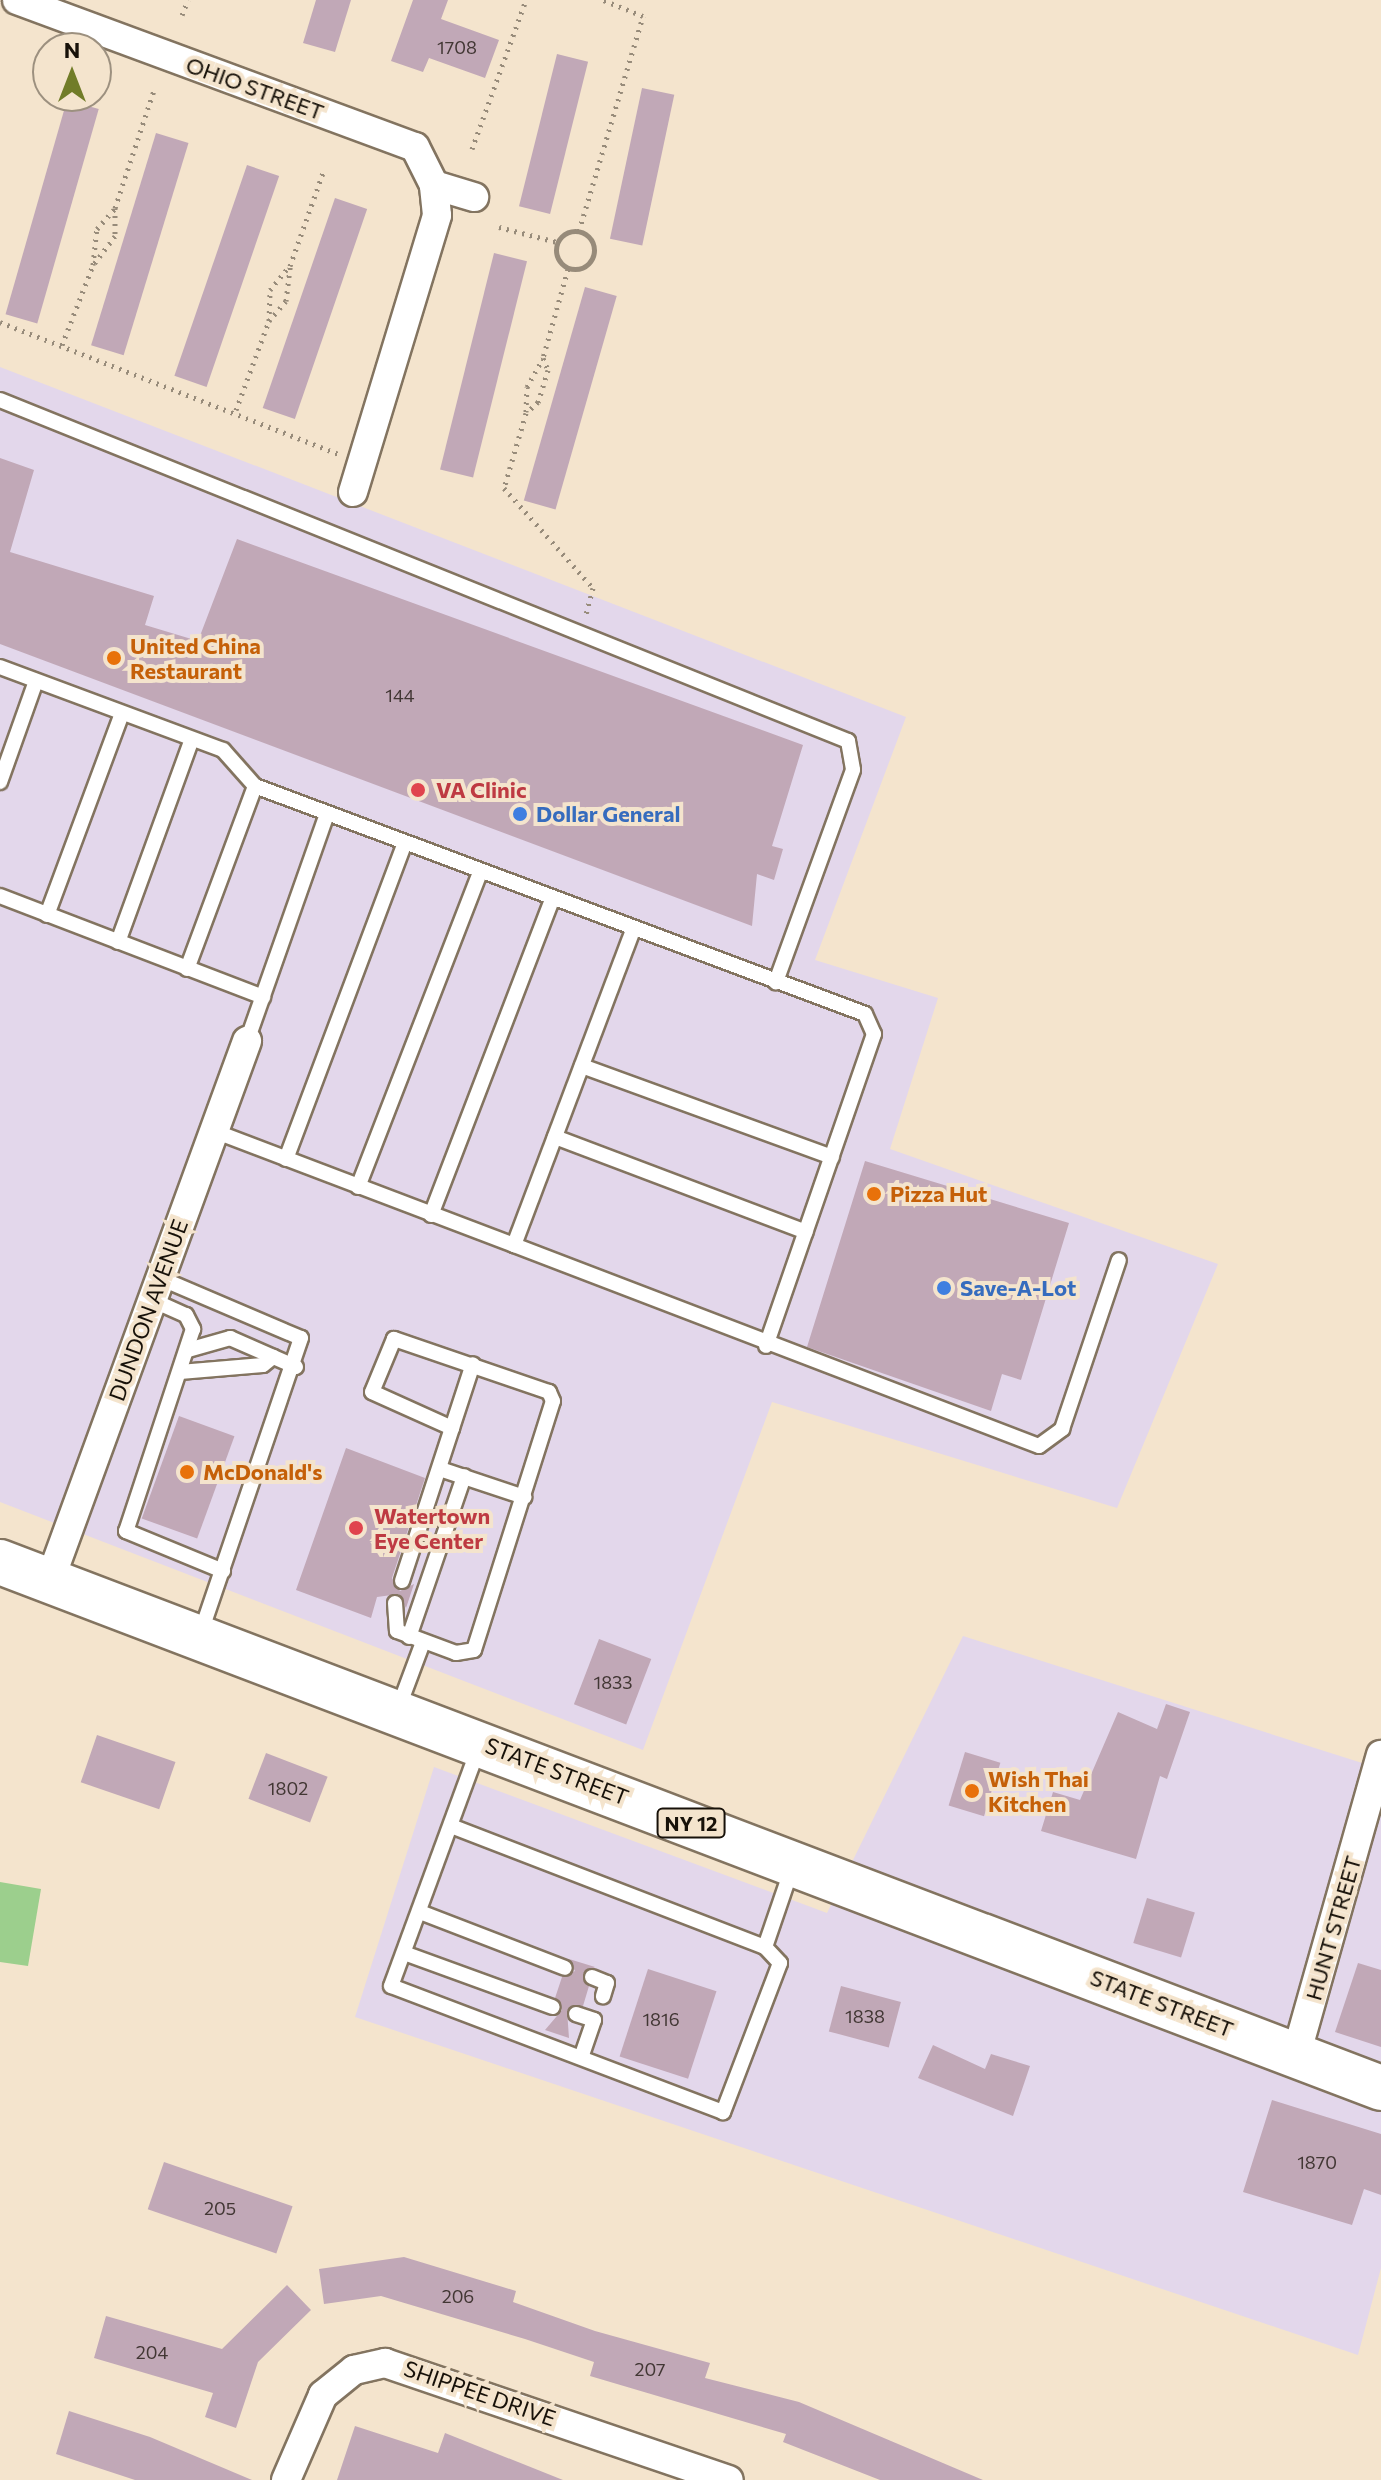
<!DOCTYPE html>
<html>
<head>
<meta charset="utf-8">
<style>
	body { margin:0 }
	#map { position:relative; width:1381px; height:2480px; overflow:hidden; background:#f4e4cd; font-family:Commissioner,sans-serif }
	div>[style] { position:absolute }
	.commercial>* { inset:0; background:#e3d7eb }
	.green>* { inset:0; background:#9ccf8d }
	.building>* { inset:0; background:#c1a8b7; transform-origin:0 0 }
	.path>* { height:5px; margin-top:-2.5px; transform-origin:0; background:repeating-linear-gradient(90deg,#978b7a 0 2px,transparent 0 8px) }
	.path>.ring { margin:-2.5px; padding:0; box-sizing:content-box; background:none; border:5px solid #978b7a; border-radius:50% }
	.roads { filter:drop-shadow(2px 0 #837460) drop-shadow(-2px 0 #837460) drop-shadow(0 2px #837460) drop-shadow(0 -2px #837460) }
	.service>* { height:14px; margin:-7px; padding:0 7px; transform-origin:7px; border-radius:7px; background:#fff }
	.minor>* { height:28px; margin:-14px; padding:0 14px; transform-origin:14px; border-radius:14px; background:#fff }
	.trunk>* { height:44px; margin:-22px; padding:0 22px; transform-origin:22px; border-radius:22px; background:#fff }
	.dots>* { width:22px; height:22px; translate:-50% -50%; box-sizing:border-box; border:4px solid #f4e4cd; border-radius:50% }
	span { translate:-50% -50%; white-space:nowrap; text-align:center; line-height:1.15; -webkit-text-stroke:8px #f4e4cd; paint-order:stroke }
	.number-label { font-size:18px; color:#423734 }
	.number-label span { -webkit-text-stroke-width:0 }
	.shield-label span { padding:2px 6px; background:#f4e4cd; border:2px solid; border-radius:6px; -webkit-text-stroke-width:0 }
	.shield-label { font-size:20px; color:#171109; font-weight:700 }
	.street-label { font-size:22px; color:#171109 }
	.food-label { font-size:22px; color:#c56008; font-weight:700 }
	.left { translate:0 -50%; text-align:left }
	.health-label { font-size:22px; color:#be3a42; font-weight:700 }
	.shop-label { font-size:22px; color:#366cbe; font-weight:700 }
	.north { position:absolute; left:32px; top:32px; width:80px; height:80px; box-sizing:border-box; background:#f4e4cd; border:2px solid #9c907f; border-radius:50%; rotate:0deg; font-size:22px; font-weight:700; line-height:32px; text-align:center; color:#171109 }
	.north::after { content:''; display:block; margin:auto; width:28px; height:36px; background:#717c28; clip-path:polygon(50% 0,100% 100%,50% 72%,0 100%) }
</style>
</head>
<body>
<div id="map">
	<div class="commercial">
		<i style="clip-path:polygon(0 367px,906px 717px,815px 960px,938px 998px,890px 1149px,1218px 1264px,1117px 1508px,772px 1402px,643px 1750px,0 1502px)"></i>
		<i style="clip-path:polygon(963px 1636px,1381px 1769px,1381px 2268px,1358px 2355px,355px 2017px,434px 1767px,827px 1913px)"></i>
	</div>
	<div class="green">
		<i style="clip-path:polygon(0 1882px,41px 1889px,28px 1966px,0 1962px)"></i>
	</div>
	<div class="building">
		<i style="clip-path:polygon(316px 0,351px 0,335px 52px,303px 43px)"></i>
		<i style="clip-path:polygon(413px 0,448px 0,441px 19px,499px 40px,485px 78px,429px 58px,423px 72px,391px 61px)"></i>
		<i style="left:557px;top:54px;width:32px;height:157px;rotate:14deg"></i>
		<i style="left:642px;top:88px;width:33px;height:154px;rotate:12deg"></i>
		<i style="left:67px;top:100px;width:33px;height:223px;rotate:16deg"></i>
		<i style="left:156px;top:133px;width:34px;height:222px;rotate:17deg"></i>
		<i style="left:247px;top:165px;width:34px;height:223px;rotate:19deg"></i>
		<i style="left:335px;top:198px;width:34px;height:222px;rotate:19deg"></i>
		<i style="left:494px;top:253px;width:34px;height:223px;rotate:14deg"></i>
		<i style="left:585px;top:287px;width:33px;height:222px;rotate:16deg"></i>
		<i style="clip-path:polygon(0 458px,34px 470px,10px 552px,154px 596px,145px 625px,198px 641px,237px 539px,803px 745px,772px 846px,783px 849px,774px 880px,757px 874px,752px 926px,0 644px)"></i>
		<i style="clip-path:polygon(865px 1161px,1069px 1223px,1021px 1380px,1002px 1374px,991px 1411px,807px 1347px)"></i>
		<i style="left:179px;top:1416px;width:59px;height:109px;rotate:20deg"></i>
		<i style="clip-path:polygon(346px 1448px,425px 1478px,392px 1578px,400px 1591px,414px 1584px,406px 1608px,399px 1594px,377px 1597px,371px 1618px,296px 1590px)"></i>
		<i style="left:599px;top:1639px;width:56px;height:70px;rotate:21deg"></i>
		<i style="clip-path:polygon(1166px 1704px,1190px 1712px,1167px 1779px,1160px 1776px,1136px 1859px,1041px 1831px,1053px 1792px,1080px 1800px,1118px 1712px,1157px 1729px)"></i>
		<i style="left:97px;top:1735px;width:83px;height:50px;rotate:19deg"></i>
		<i style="left:965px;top:1752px;width:37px;height:56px;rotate:17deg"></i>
		<i style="left:266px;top:1753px;width:66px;height:49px;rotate:21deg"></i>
		<i style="left:1147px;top:1898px;width:50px;height:47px;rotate:17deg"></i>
		<i style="clip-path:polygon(569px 1959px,595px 1967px,583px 1974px,589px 1986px,583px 2006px,567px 2010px,569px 2038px,545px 2030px,562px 2010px,555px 1998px,562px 1977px,575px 1971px)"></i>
		<i style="clip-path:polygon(1358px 1963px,1381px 1970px,1381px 2047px,1335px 2032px)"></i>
		<i style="left:648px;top:1969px;width:72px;height:92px;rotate:18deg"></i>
		<i style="left:841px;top:1986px;width:62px;height:47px;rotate:15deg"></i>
		<i style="clip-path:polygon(933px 2045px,985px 2069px,991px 2054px,1030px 2066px,1013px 2116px,918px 2078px)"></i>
		<i style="clip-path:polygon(1272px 2100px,1381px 2134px,1381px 2195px,1364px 2189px,1352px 2225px,1243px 2192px)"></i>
		<i style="left:164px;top:2162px;width:136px;height:50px;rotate:19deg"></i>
		<i style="clip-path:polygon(404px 2257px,516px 2291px,513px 2302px,595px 2331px,710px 2363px,705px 2378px,799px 2402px,983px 2480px,880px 2480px,783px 2442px,786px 2434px,590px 2376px,594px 2362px,525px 2339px,381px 2296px,324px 2304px,319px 2269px)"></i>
		<i style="clip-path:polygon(287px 2285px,311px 2310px,258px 2362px,236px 2428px,205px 2417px,213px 2393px,94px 2358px,106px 2316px,222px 2349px)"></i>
		<i style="clip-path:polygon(69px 2411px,150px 2437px,252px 2480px,135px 2480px,56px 2454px)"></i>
		<i style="clip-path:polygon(355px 2426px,438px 2453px,445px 2433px,563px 2480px,337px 2480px)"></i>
	</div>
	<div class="path">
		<i style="left:182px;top:15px;width:16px;rotate:-68deg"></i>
		<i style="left:472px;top:149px;width:158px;rotate:-70.1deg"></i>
		<i style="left:115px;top:208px;width:127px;rotate:-71.7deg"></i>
		<i style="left:499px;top:227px;width:60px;rotate:14.5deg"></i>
		<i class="ring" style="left:556px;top:231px;width:33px;height:33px"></i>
		<i style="left:579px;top:231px;width:224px;rotate:-73.4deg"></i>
		<i style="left:643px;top:16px;width:43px;rotate:-158.2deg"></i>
		<i style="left:568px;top:269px;width:92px;rotate:105.7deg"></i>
		<i style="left:543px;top:358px;width:13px;rotate:67deg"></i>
		<i style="left:548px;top:370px;width:34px;rotate:107deg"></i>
		<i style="left:538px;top:402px;width:16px;rotate:137deg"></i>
		<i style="left:526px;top:413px;width:78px;rotate:106.3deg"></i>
		<i style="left:504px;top:488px;width:134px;rotate:48.3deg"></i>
		<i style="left:593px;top:588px;width:28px;rotate:105deg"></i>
		<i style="left:269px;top:321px;width:26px;rotate:-50deg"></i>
		<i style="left:286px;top:301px;width:35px;rotate:-83deg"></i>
		<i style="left:290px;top:266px;width:99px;rotate:-70.5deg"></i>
		<i style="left:0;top:322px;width:363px;rotate:21.3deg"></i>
		<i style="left:62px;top:345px;width:86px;rotate:-68.8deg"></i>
		<i style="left:93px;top:265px;width:36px;rotate:-84deg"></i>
		<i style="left:97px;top:229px;width:28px;rotate:-49deg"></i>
		<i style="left:115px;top:208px;width:28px;rotate:90deg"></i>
		<i style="left:115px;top:236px;width:36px;rotate:127deg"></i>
		<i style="left:236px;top:410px;width:95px;rotate:-69.7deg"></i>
		<i style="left:269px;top:321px;width:31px;rotate:-88deg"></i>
		<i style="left:270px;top:290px;width:28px;rotate:-51deg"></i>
		<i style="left:526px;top:412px;width:25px;rotate:-88deg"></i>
		<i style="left:527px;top:387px;width:33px;rotate:-61deg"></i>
	</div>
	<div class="roads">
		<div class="service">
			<i style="left:0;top:400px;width:914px;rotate:21.91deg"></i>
			<i style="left:848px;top:741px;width:29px;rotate:80deg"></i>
			<i style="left:853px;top:770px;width:226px;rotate:110deg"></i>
			<i style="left:0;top:667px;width:238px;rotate:20.4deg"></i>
			<i style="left:223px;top:750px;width:48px;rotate:48.4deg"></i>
			<i style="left:255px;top:786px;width:651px;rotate:20.49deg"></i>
			<i style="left:865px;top:1014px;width:22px;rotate:66deg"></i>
			<i style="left:874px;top:1034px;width:330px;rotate:109.1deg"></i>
			<i style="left:0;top:782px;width:107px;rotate:-70.4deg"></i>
			<i style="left:0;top:896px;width:282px;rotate:21deg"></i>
			<i style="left:47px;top:915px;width:215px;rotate:-69.6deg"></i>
			<i style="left:118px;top:942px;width:216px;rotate:-70deg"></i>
			<i style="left:187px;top:969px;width:195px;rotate:-69.6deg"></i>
			<i style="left:247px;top:1041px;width:241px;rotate:-70.6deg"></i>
			<i style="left:582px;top:1066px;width:266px;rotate:20deg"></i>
			<i style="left:214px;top:1131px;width:321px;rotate:20.8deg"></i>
			<i style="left:514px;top:1245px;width:337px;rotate:-69.3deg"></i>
			<i style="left:555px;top:1137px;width:268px;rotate:20.7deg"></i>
			<i style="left:286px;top:1159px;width:338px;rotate:-69.4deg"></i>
			<i style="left:358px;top:1187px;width:338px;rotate:-68.8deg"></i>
			<i style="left:431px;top:1215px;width:337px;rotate:-69deg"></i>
			<i style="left:514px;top:1245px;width:562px;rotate:20.95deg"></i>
			<i style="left:1039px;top:1446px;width:29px;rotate:-36deg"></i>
			<i style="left:1062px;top:1429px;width:178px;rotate:-71.4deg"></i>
			<i style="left:160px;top:1278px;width:153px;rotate:23.1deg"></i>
			<i style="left:301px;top:1338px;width:314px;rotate:108.8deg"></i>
			<i style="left:152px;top:1300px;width:37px;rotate:24deg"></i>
			<i style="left:186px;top:1315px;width:16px;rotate:63deg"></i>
			<i style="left:193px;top:1329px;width:213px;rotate:108.3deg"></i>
			<i style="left:126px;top:1531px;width:105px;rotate:22.4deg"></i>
			<i style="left:188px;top:1350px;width:44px;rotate:-15.9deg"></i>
			<i style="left:230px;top:1338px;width:72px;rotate:23.7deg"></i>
			<i style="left:180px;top:1372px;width:83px;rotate:-4.8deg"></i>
			<i style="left:263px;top:1365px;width:13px;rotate:-39deg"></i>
			<i style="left:440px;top:1469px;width:89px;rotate:18.4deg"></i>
			<i style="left:402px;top:1581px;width:228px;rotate:-71.9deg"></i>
			<i style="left:395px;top:1603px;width:28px;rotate:86deg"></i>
			<i style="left:397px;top:1631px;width:63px;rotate:20.4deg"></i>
			<i style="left:456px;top:1653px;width:18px;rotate:-9deg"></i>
			<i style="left:474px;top:1650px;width:261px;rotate:-72.4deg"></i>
			<i style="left:553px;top:1401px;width:10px;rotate:-114deg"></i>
			<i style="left:549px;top:1392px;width:164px;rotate:-161.1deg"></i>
			<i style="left:394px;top:1339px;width:57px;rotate:112.5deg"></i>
			<i style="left:372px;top:1392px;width:88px;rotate:24.2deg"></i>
			<i style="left:409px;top:1637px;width:170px;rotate:-71.1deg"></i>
			<i style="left:398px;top:1709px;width:72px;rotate:-69.5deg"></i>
			<i style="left:451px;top:1826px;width:337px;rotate:21.1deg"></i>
			<i style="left:765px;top:1947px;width:22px;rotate:47deg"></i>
			<i style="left:780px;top:1963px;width:160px;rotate:110.9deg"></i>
			<i style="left:723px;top:2112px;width:355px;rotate:-159.2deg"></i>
			<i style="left:391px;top:1986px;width:255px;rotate:-69.8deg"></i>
			<i style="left:420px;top:1912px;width:155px;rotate:21.1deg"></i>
			<i style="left:765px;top:1947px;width:83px;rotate:-71.1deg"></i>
			<i style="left:404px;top:1953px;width:158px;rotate:20deg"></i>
			<i style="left:592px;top:1977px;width:16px;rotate:22deg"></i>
			<i style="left:607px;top:1983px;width:14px;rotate:107deg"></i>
			<i style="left:576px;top:2014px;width:19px;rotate:18deg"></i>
			<i style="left:594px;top:2020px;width:39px;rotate:109deg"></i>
		</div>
		<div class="minor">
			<i style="left:17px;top:0;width:424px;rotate:20.3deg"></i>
			<i style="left:415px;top:147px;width:42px;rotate:63.4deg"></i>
			<i style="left:434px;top:185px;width:42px;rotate:16.7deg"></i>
			<i style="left:353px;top:492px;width:289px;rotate:-73.1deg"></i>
			<i style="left:437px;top:215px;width:30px;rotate:-96deg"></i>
			<i style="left:50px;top:1580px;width:574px;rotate:-69.92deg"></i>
			<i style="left:1296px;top:2055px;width:312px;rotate:-74.2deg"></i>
			<i style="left:286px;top:2480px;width:93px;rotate:-66.5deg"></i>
			<i style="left:323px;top:2395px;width:40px;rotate:-39deg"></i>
			<i style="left:354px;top:2370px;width:32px;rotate:-13deg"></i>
			<i style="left:385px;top:2363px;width:363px;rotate:18.8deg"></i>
		</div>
		<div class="trunk">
			<i style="left:0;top:1562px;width:1478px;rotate:20.85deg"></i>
		</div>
	</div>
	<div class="dots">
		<i style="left:114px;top:658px;background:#e8710a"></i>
		<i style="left:418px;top:790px;background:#e0444e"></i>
		<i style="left:520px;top:814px;background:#3f7fe0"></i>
		<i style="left:874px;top:1194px;background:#e8710a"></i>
		<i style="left:944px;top:1288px;background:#3f7fe0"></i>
		<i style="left:187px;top:1472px;background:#e8710a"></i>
		<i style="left:356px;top:1528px;background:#e0444e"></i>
		<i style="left:972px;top:1791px;background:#e8710a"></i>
	</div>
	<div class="number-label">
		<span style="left:457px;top:47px">1708</span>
		<span style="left:400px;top:695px">144</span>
		<span style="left:613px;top:1682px">1833</span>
		<span style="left:288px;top:1788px">1802</span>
		<span style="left:865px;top:2016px">1838</span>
		<span style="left:661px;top:2019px">1816</span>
		<span style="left:1317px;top:2162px">1870</span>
		<span style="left:220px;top:2208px">205</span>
		<span style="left:458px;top:2296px">206</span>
		<span style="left:152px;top:2352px">204</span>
		<span style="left:650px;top:2369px">207</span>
	</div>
	<div class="shield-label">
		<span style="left:691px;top:1823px">NY 12</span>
	</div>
	<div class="street-label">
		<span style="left:255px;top:88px;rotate:20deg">OHIO STREET</span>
		<span style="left:148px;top:1310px;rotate:-70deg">DUNDON AVENUE</span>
		<span style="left:557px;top:1771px;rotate:21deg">STATE STREET</span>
		<span style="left:1333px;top:1928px;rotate:-74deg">HUNT STREET</span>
		<span style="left:1162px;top:2003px;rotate:21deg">STATE STREET</span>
		<span style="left:480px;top:2393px;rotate:19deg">SHIPPEE DRIVE</span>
	</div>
	<div class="food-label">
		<span class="left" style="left:130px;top:658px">United China<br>Restaurant</span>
		<span class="left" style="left:890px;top:1194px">Pizza Hut</span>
		<span class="left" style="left:203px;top:1472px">McDonald's</span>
		<span class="left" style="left:988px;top:1791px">Wish Thai<br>Kitchen</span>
	</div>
	<div class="health-label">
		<span class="left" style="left:436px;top:790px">VA Clinic</span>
		<span class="left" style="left:374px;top:1528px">Watertown<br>Eye Center</span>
	</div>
	<div class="shop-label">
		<span class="left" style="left:536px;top:814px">Dollar General</span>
		<span class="left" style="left:960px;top:1288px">Save-A-Lot</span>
	</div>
	<div class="north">N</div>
</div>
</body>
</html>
